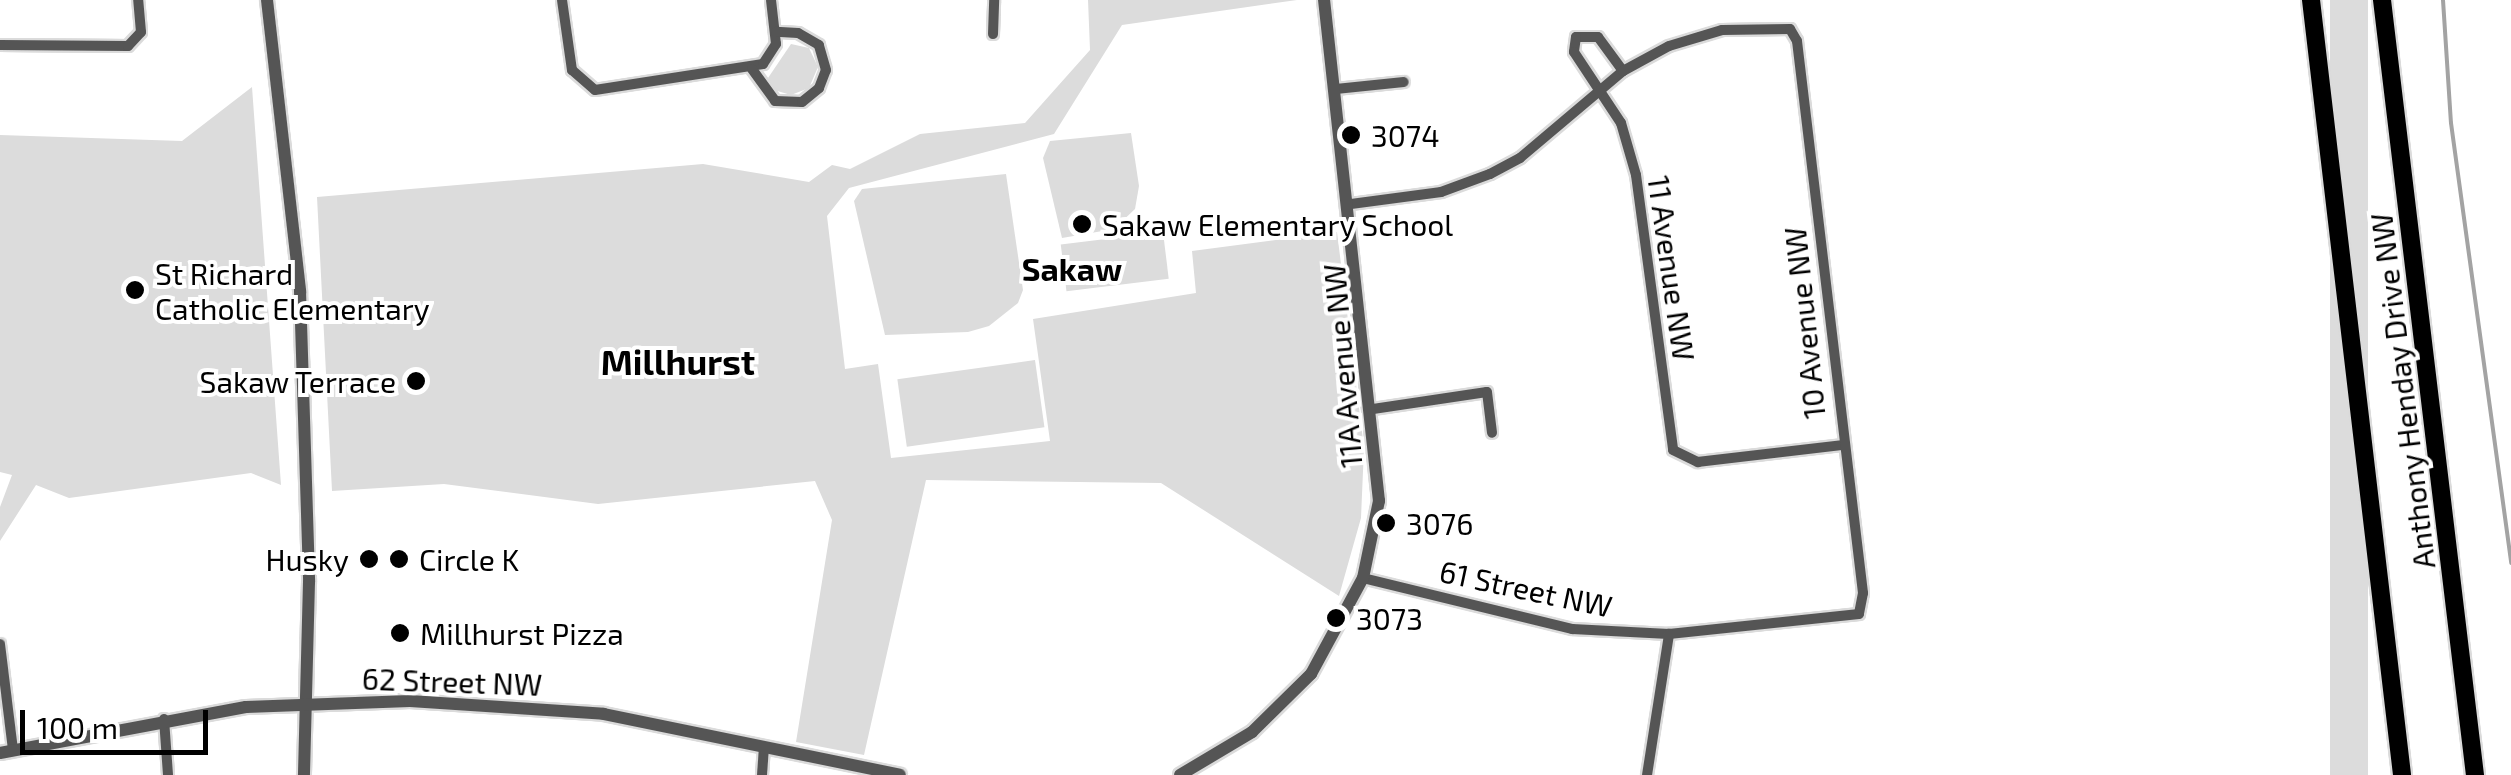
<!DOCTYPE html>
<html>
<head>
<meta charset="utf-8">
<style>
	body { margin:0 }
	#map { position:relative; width:2511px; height:775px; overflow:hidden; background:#fff; font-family:"Exo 2",sans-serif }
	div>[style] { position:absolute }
	.green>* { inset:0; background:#dcdcdc; transform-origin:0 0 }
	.stream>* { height:4px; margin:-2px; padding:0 2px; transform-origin:2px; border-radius:2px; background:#a3a3a3 }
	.roads { filter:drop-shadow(2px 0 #dbdbdb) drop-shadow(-2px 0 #dbdbdb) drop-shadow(0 2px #dbdbdb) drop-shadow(0 -2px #dbdbdb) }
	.minor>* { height:10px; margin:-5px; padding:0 5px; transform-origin:5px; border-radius:5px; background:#555 }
	.tertiary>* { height:12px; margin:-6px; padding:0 6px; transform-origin:6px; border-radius:6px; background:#555 }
	.motorway>* { height:18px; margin:-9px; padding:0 9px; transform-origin:9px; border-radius:9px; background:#000 }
	.dots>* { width:28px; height:28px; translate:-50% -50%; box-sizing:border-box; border:5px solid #fff; border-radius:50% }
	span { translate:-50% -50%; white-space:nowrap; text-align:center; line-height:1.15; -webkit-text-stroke:8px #fff; paint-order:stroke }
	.poi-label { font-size:30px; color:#000 }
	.left { translate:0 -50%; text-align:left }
	.right { translate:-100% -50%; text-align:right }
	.street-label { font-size:30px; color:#000 }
	.neighbourhood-label { font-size:32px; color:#000; font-weight:700 }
	.quarter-label { font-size:35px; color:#000; font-weight:700 }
	.scale { position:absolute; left:20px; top:710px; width:188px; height:45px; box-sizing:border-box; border:5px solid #000; border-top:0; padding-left:12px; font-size:30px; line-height:35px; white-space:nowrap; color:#000; -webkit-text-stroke:8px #fff; paint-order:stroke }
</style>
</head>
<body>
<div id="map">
	<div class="green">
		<i style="clip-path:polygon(1088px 0,1297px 0,1122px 25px,1054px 134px,849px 188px,827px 216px,845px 369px,878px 364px,891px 458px,1050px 441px,1033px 319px,1196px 293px,1192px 251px,1337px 232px,1364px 448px,1361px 518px,1339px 596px,1161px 483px,926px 480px,864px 755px,796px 742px,832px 520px,815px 481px,598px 504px,444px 484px,332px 491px,317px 197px,703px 164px,809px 182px,832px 165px,850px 169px,920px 134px,1025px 123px,1090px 50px)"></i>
		<i style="left:2330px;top:0;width:38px;height:780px"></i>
		<i style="clip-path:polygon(791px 44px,809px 48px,818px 67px,809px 88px,791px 95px,774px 90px,768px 78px)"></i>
		<i style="clip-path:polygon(252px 87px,281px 485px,251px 473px,69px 498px,36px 485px,0 541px,0 507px,12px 475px,0 472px,0 135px,182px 141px)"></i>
		<i style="clip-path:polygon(1131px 133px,1139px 186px,1135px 209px,1114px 229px,1062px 238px,1043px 158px,1050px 141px)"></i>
		<i style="clip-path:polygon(1006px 174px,1023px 290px,1018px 303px,989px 326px,968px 332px,885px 335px,854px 201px,862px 189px)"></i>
		<i style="left:1163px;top:232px;width:47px;height:103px;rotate:83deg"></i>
		<i style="left:1035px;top:360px;width:68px;height:139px;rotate:82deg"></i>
	</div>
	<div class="stream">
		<i style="left:2443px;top:0;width:123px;rotate:86.3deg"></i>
		<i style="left:2451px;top:123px;width:444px;rotate:82.2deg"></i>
	</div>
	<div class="roads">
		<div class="minor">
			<i style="left:562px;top:0;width:71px;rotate:81.9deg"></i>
			<i style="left:572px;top:70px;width:30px;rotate:41deg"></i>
			<i style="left:595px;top:90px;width:170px;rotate:-8.8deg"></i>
			<i style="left:763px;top:64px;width:24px;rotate:-57deg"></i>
			<i style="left:776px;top:44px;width:44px;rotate:-96.5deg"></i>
			<i style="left:993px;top:34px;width:34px;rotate:-88deg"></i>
			<i style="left:0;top:45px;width:128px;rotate:0.4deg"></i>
			<i style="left:128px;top:46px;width:19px;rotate:-47deg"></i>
			<i style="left:141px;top:32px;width:32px;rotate:-95deg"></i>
			<i style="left:752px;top:69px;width:39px;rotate:54deg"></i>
			<i style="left:775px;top:101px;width:27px;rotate:2deg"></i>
			<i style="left:802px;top:102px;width:22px;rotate:-39deg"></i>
			<i style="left:819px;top:88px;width:19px;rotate:-69deg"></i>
			<i style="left:826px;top:70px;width:26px;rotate:-106deg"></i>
			<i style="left:819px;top:45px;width:24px;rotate:-150deg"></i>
			<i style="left:798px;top:33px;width:22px;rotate:-177deg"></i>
			<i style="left:1623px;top:71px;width:42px;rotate:-126.3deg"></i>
			<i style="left:1598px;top:37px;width:22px;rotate:180deg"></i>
			<i style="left:1576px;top:37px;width:15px;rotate:98deg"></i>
			<i style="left:1574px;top:52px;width:85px;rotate:56.5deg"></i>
			<i style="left:1621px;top:123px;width:54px;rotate:73.9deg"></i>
			<i style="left:1636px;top:175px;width:277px;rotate:82.3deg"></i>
			<i style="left:1673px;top:450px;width:28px;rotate:26deg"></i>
			<i style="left:1698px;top:462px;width:146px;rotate:-6.7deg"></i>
			<i style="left:1336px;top:89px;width:68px;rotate:-5.9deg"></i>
			<i style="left:1351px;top:204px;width:91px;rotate:-7.6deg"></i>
			<i style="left:1441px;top:192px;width:52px;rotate:-20.2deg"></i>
			<i style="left:1490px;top:174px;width:34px;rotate:-28deg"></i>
			<i style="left:1520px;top:158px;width:135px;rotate:-40.2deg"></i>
			<i style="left:1623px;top:71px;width:52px;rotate:-28.5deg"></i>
			<i style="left:1669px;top:46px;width:55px;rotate:-16.8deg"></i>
			<i style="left:1722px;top:30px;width:68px;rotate:-0.8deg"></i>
			<i style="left:1790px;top:29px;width:14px;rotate:60deg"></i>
			<i style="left:1797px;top:41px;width:556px;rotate:83.18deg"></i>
			<i style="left:1863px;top:593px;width:21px;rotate:101deg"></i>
			<i style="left:1859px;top:614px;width:191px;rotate:174deg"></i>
			<i style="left:1669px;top:634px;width:97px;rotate:-177deg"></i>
			<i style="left:1572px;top:629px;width:215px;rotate:-166.3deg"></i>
			<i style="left:1373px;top:409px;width:115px;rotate:-8.5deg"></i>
			<i style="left:1487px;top:392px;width:41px;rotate:83deg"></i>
			<i style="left:0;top:644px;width:107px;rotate:83deg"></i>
			<i style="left:164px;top:719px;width:56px;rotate:85.9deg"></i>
			<i style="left:762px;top:775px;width:27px;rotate:-86deg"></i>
			<i style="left:1647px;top:775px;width:143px;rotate:-81.1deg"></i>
		</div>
		<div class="tertiary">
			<i style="left:267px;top:0;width:293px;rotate:83.5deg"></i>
			<i style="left:300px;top:291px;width:291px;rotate:88.2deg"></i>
			<i style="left:309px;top:582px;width:193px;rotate:91.5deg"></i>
			<i style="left:0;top:753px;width:250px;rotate:-10.6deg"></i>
			<i style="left:246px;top:707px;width:164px;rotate:-2.1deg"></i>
			<i style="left:410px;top:701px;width:194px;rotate:3.8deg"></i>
			<i style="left:604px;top:714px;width:302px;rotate:11.6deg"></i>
			<i style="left:1180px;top:775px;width:84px;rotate:-30.8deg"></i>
			<i style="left:1252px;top:732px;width:83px;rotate:-44.5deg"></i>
			<i style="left:1311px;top:674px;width:109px;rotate:-61.6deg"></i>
			<i style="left:1363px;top:578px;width:79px;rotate:-78.3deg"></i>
			<i style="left:1379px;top:501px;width:504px;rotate:-96.26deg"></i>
		</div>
		<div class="motorway">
			<i style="left:2311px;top:0;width:780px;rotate:83.3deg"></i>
			<i style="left:2382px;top:0;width:781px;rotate:83.16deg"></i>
		</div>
	</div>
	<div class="dots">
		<i style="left:1351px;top:135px;background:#000"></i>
		<i style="left:1082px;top:224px;background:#000"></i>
		<i style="left:135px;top:290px;background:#000"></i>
		<i style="left:416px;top:381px;background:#000"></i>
		<i style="left:1386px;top:523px;background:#000"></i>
		<i style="left:369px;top:559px;background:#000"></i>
		<i style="left:399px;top:559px;background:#000"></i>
		<i style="left:1336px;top:618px;background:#000"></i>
		<i style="left:400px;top:633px;background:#000"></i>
	</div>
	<div class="poi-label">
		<span class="left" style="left:1371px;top:135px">3074</span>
		<span class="left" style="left:1102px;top:224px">Sakaw Elementary School</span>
		<span class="left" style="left:155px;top:290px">St Richard<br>Catholic Elementary</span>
		<span class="right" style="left:396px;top:381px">Sakaw Terrace</span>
		<span class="left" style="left:1406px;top:523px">3076</span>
		<span class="right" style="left:349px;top:559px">Husky</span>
		<span class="left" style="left:419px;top:559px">Circle K</span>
		<span class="left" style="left:1356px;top:618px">3073</span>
		<span class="left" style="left:420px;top:633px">Millhurst Pizza</span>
	</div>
	<div class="street-label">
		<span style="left:1672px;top:268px;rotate:82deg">11 Avenue NW</span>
		<span style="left:1804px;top:323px;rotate:-96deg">10 Avenue NW</span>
		<span style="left:1342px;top:366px;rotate:-95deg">11A Avenue NW</span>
		<span style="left:2402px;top:391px;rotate:-97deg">Anthony Henday Drive NW</span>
		<span style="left:1526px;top:588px;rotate:12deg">61 Street NW</span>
		<span style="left:452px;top:681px;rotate:2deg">62 Street NW</span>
	</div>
	<div class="neighbourhood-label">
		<span style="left:1072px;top:268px">Sakaw</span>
	</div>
	<div class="quarter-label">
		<span style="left:678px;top:361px">Millhurst</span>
	</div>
	<div class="scale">100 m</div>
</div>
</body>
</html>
